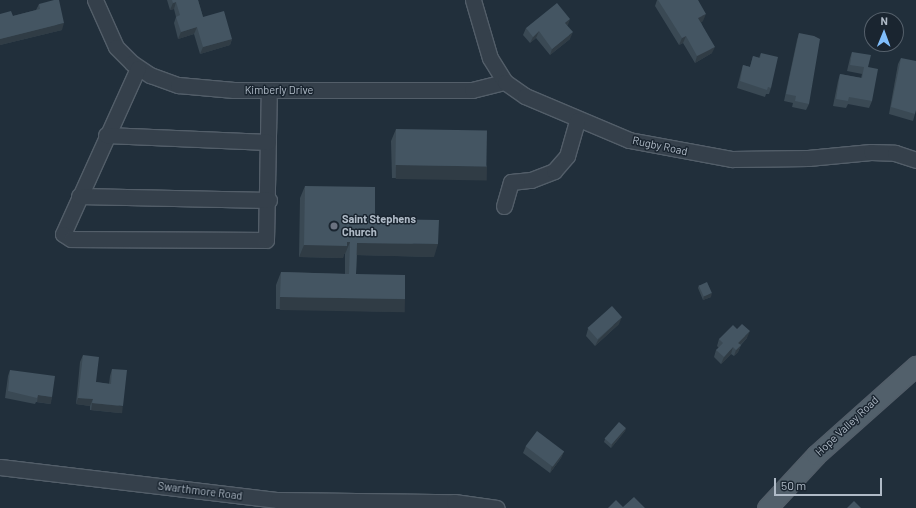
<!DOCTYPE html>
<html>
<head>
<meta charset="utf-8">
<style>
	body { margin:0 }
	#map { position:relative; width:916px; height:508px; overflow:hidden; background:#212f3b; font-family:Barlow,sans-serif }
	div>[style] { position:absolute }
	.roads { filter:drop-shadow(1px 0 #535e69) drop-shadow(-1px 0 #535e69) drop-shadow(0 1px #535e69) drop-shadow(0 -1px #535e69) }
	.minor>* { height:15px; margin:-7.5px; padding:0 7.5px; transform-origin:7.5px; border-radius:7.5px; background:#35404b }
	.major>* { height:19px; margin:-9.5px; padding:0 9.5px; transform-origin:9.5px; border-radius:9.5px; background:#52606b }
	.wall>* { inset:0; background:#3a4954 }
	.shaded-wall>* { inset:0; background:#303c45; transform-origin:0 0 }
	.building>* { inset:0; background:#445562; transform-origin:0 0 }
	.dots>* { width:11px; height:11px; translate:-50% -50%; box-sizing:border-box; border:2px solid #1a2530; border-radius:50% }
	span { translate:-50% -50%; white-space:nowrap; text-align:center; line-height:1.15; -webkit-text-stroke:3px #1a2530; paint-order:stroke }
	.street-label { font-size:11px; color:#b0bbc7 }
	.poi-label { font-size:11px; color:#b0bbc7; font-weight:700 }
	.left { translate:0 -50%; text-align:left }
	.north { position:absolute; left:864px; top:12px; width:40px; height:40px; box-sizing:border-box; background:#1a2530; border:1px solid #56616c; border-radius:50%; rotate:1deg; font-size:11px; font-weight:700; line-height:16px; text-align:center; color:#b0bbc7 }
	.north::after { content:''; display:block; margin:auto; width:14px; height:18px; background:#80befc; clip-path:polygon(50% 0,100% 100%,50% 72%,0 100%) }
	.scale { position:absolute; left:774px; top:478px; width:108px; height:18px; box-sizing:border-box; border:2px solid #b0bbc7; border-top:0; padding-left:5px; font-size:12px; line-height:14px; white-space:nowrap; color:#b0bbc7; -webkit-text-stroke:3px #1a2530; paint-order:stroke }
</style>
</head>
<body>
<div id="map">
	<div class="roads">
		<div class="minor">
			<i style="left:95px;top:0;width:51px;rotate:65.9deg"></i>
			<i style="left:116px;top:47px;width:23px;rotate:45deg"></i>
			<i style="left:132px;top:63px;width:22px;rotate:34deg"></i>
			<i style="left:150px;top:75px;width:30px;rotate:20deg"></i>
			<i style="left:178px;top:85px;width:56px;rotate:5.1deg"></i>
			<i style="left:234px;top:90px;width:238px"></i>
			<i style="left:472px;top:90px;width:34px;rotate:-14deg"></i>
			<i style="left:473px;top:0;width:60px;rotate:73.7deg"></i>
			<i style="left:490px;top:58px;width:28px;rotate:58deg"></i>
			<i style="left:505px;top:82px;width:24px;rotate:35deg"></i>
			<i style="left:525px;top:96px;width:113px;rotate:22.9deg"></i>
			<i style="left:629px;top:140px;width:105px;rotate:10.5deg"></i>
			<i style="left:732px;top:159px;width:76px;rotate:-0.8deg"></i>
			<i style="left:808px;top:158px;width:63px;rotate:-5.4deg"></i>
			<i style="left:871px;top:152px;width:24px;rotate:2deg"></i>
			<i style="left:895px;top:153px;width:22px;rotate:18deg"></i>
			<i style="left:138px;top:68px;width:182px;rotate:114.3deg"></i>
			<i style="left:63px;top:234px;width:9px;rotate:32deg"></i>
			<i style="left:71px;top:239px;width:195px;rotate:0.3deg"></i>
			<i style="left:266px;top:240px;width:150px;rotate:-88.9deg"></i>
			<i style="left:106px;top:135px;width:162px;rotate:2.5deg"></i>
			<i style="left:79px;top:196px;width:190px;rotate:1.2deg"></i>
			<i style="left:504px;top:206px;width:25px;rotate:-74deg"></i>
			<i style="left:511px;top:182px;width:20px;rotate:-6deg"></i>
			<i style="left:531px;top:180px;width:25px;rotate:-21deg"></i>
			<i style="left:554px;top:171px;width:20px;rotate:-49deg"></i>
			<i style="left:567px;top:156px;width:37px;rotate:-74deg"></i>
			<i style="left:0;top:467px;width:280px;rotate:6.8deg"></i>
			<i style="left:278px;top:500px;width:176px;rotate:0.7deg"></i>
			<i style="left:454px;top:502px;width:43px;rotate:7.9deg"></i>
		</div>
		<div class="major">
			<i style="left:767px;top:508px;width:72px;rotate:-47.2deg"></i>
			<i style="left:816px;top:455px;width:134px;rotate:-41.7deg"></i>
		</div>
	</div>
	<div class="wall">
		<i style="clip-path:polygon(167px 0,198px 0,203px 17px,232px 39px,230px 45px,200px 54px,194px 34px,178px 39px,174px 23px,176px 17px,174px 9px,170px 10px)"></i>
		<i style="clip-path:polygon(657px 0,698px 0,703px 21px,701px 22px,712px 53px,695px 63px,683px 43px,679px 45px,655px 6px)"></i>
		<i style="clip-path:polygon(39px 4px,62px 30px,0 45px,0 14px,13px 16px,36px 10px)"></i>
		<i style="clip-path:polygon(567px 25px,570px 39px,550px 55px,536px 38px,530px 43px,523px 35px,526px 28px)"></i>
		<i style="clip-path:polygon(799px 33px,809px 104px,806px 110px,792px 107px,793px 103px,784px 101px,797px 40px)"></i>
		<i style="clip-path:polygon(852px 52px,868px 67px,872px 101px,869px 108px,848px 104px,846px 108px,833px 106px,838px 81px,840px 74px,861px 78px,862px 74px,847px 71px,850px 58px)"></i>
		<i style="clip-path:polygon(761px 53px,771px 88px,769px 94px,766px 94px,765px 97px,737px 88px,741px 72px,743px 65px,750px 67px,753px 56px,759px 58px)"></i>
		<i style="clip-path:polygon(901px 58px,915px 114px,913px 121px,889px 114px,898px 64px)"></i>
		<i style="clip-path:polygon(396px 129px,487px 166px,482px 179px,392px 178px,391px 141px)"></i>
		<i style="clip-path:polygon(305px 186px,375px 219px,434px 257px,357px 255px,356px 274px,405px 299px,400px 312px,276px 309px,276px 285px,281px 272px,345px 274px,345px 254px,344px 254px,343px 258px,299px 257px,300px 198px)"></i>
		<i style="clip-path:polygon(699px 285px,711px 297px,703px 300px,698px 288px)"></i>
		<i style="clip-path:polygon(619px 324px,595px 346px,586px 336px,588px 329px)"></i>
		<i style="clip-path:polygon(737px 329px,747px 338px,741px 345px,738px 352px,734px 356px,731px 354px,721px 364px,714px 357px,716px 350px,719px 348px,717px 346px,719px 339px)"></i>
		<i style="clip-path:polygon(83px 355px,96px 382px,109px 384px,110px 376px,112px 369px,120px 413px,90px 410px,90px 406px,76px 404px,80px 362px)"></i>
		<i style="clip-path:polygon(10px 370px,52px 397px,50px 404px,36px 402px,35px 404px,5px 398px,8px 376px)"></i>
		<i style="clip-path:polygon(626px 428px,625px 431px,611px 448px,604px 442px,605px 439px)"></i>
		<i style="clip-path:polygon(526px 446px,564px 451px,561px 458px,550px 473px,523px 453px)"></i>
	</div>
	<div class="shaded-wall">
		<i style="clip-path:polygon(176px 2px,174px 9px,170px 10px,173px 3px)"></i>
		<i style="clip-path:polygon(706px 14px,703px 21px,696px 25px,698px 18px)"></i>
		<i style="clip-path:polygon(570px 19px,568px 25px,563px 29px,565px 23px)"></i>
		<i style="clip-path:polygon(64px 23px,62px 30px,0 45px,0 39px)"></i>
		<i style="clip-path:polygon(197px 27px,194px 34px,178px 39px,181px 32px)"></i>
		<i style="clip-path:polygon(539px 31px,536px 38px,530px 43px,533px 37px)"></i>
		<i style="clip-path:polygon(573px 32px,570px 39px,550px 55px,552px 49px)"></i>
		<i style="clip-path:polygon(686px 36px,683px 43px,679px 45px,682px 38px)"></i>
		<i style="clip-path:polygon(232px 39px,230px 45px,200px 54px,203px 47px)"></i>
		<i style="clip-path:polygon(715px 47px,712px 53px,695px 63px,697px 56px)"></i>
		<i style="left:396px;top:165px;width:91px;height:14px;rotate:1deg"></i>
		<i style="clip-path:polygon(350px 242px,345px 254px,344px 254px,343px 258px,299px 257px,304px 245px)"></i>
		<i style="clip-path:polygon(357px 243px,438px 244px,434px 257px,352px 255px)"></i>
		<i style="clip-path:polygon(712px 293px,711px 297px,703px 300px,704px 296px)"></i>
		<i style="left:280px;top:297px;width:125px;height:13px;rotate:1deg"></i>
		<i style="clip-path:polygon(622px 317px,619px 324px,595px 346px,598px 340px)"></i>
		<i style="clip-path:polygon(750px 331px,747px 338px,736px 349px,738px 343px)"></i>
		<i style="clip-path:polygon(741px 345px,738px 352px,734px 356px,736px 350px)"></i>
		<i style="clip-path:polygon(733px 347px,731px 354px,721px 364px,724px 357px)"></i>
		<i style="left:38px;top:395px;width:14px;height:7px;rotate:8deg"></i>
		<i style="clip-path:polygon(78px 398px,93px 399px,90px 406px,76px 404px)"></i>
		<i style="left:92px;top:403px;width:31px;height:7px;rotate:6deg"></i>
		<i style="clip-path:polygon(626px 428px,625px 431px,611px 448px,612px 444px)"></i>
		<i style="clip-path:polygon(564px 451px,561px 458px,550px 473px,552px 466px)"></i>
	</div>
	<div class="building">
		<i style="clip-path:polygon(54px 0,59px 0,64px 23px,0 39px,0 14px,11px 11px,13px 16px,40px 9px,39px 4px)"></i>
		<i style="clip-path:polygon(172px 0,198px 0,203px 17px,224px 11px,232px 39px,203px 47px,197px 27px,181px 32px,176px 17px,180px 15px,176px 2px,173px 3px)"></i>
		<i style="clip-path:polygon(658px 0,698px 0,706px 14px,698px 18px,715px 47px,697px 56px,686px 36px,682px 38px)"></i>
		<i style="clip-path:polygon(557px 3px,570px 19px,565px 23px,573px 32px,552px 49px,539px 31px,533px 37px,526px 28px)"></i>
		<i style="clip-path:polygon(799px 33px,814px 36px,820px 39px,809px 104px,795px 101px,796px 96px,786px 94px)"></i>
		<i style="clip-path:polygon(852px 52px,871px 55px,868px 67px,878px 69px,872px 101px,849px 97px,848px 101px,836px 99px,840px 74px,862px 78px,864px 67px,850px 65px)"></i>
		<i style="clip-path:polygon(761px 53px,778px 57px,771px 88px,768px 87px,767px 90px,740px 81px,743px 65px,750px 67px,753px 56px,760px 58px)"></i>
		<i style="clip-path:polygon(901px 58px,916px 61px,916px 110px,915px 114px,891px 107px)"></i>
		<i style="left:396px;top:129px;width:91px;height:36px;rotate:1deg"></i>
		<i style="clip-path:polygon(305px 186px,375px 187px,375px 219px,439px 220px,438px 244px,357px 243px,356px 274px,405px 275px,405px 299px,280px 297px,281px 272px,349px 274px,350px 242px,347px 242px,347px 246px,304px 245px)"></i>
		<i style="left:707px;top:282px;width:12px;height:9px;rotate:66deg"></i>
		<i style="left:612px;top:306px;width:15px;height:33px;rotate:48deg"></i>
		<i style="clip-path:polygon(742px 324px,750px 331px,738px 343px,741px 345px,736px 350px,733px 347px,724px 357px,716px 350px,723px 343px,719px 339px,733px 325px,737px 329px)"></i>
		<i style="clip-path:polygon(83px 355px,99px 357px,96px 382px,111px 384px,112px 369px,127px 370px,123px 406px,92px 403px,93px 399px,78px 398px)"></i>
		<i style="clip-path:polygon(10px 370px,55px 376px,52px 397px,38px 395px,37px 398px,8px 391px)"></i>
		<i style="left:619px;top:422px;width:9px;height:22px;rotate:41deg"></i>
		<i style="left:537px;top:431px;width:34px;height:19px;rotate:37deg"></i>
		<i style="clip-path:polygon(634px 497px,645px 508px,608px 508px,616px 500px,623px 507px)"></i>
		<i style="clip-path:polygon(854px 501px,861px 508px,847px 508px)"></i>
	</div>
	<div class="dots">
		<i style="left:334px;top:226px;background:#6b7280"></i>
	</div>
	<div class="street-label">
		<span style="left:279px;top:90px">Kimberly Drive</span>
		<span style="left:660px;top:146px;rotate:12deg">Rugby Road</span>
		<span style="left:847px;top:426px;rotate:-43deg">Hope Valley Road</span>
		<span style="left:200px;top:491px;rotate:7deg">Swarthmore Road</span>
	</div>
	<div class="poi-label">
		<span class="left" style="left:342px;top:226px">Saint Stephens<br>Church</span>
	</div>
	<div class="north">N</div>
	<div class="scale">50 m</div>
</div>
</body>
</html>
